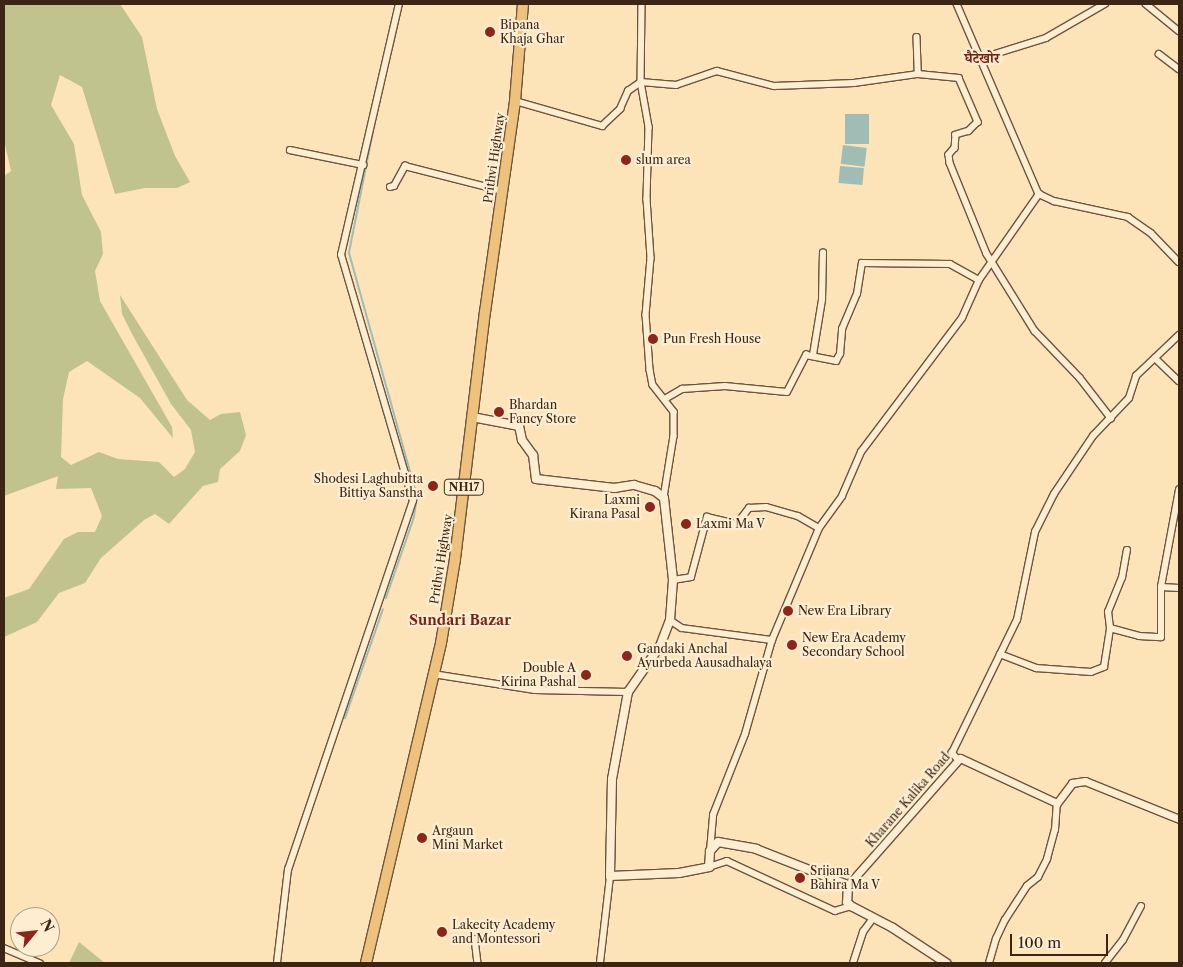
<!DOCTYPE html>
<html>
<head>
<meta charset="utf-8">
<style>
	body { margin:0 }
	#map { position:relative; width:1183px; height:967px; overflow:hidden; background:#fce3b8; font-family:"Libre Caslon Text","Noto Serif Devanagari",serif }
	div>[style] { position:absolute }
	.green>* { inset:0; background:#c0c38e }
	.water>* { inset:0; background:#a0bdb5; transform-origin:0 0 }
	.stream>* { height:2px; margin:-1px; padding:0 1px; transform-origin:1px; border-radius:1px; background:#a0bdb5 }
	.roads { filter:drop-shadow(1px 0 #6d543e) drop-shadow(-1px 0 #6d543e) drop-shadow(0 1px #6d543e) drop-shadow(0 -1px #6d543e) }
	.minor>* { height:5.5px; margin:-2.75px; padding:0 2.75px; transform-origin:2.75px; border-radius:2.75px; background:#fdedd1 }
	.tertiary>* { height:7px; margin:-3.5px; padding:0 3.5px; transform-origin:3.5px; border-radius:3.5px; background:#fdedd1 }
	.secondary>* { height:8px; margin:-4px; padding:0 4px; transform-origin:4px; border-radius:4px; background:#fdedd1 }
	.trunk>* { height:10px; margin:-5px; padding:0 5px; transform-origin:5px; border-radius:5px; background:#eec27c }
	.dots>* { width:14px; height:14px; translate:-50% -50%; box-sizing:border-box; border:2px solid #fdedd1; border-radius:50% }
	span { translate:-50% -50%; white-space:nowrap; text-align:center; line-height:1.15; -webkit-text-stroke:4.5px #fdedd1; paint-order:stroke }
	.shield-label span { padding:1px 4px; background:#fdedd1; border:1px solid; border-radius:4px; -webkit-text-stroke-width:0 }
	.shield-label { font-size:11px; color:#3d2516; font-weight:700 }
	.poi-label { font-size:12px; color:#3d2516 }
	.left { translate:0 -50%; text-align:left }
	.right { translate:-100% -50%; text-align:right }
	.street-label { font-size:12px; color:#3d2516 }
	.neighbourhood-label { font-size:14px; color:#7a1f14; font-weight:700 }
	.frame { position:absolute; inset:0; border:5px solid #3d2516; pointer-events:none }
	.north { position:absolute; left:10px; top:907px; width:50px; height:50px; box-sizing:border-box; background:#fdedd1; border:1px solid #b09d86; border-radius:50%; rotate:62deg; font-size:14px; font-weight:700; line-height:20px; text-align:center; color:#3d2516 }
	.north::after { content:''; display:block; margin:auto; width:18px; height:22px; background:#8f2418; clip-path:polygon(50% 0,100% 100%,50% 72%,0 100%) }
	.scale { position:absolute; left:1010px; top:934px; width:98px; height:22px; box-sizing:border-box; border:2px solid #3d2516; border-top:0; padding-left:6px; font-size:15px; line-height:18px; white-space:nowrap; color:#3d2516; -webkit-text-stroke:4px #fdedd1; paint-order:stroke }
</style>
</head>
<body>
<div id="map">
	<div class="green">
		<i style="clip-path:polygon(4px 4px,120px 4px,142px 37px,157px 109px,175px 156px,190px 182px,177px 188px,145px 188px,115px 194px,82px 87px,60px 75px,51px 105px,74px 144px,82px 195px,101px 232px,103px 254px,95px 271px,100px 301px,172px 427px,173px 438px,140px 398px,87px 361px,69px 372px,63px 399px,61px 457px,71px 465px,99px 452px,118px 459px,159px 462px,174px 477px,185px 469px,195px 452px,191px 430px,171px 404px,131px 332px,122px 314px,120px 295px,187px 400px,210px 420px,221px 414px,240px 412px,246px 435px,240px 451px,220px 469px,218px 482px,203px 486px,169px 524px,155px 514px,144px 520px,101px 558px,85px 583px,59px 593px,37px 622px,4px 637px,4px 598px,29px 589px,64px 539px,78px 532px,95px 532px,102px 516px,91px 488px,56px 489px,58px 476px,4px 496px,4px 176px,11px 171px,4px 140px)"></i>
		<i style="clip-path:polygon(79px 942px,105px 963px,69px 963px)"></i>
	</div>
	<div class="water">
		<i style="left:845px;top:114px;width:24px;height:30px"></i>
		<i style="left:843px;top:145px;width:24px;height:19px;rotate:7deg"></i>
		<i style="left:840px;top:166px;width:24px;height:17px;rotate:5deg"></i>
	</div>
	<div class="stream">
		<i style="left:392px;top:48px;width:45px;rotate:-77.2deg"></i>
		<i style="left:378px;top:106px;width:150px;rotate:101.2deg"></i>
		<i style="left:349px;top:253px;width:253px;rotate:74.4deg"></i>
		<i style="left:417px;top:497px;width:20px;rotate:99deg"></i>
		<i style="left:414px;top:517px;width:86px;rotate:109.1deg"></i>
		<i style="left:345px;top:718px;width:115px;rotate:-70.8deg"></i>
	</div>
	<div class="roads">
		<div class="minor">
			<i style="left:642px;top:4px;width:78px;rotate:90.7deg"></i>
			<i style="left:641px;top:82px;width:46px;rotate:79.9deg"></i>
			<i style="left:649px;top:127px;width:72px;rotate:91.6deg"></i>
			<i style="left:647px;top:199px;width:59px;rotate:86.1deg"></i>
			<i style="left:651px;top:258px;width:57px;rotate:95deg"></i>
			<i style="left:646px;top:315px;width:55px;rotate:85.8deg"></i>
			<i style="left:650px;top:370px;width:15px;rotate:79deg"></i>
			<i style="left:653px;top:385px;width:34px;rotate:52deg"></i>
			<i style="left:674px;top:412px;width:24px;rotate:90deg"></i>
			<i style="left:674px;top:436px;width:63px;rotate:99.2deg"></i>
			<i style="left:957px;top:4px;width:207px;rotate:66.7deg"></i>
			<i style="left:1039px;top:194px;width:17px;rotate:25deg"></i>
			<i style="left:1054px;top:201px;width:76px;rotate:12.2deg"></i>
			<i style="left:1128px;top:217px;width:28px;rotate:35deg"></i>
			<i style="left:1151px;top:233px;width:40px;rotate:46deg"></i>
			<i style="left:1146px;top:4px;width:43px;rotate:39.3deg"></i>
			<i style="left:917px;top:37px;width:37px;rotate:88deg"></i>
			<i style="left:1159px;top:54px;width:25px;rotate:37deg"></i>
			<i style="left:982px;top:58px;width:67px;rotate:-17.4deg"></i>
			<i style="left:1046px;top:38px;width:68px;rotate:-30deg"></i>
			<i style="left:515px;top:101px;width:91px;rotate:16deg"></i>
			<i style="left:602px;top:126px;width:25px;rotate:-43deg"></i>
			<i style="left:620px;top:109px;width:20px;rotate:-66deg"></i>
			<i style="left:628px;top:91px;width:16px;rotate:-35deg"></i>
			<i style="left:641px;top:82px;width:35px;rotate:5deg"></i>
			<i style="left:676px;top:85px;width:43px;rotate:-18.9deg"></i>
			<i style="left:717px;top:71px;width:59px;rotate:14.7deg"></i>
			<i style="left:774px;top:86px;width:80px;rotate:-2.1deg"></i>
			<i style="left:854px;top:83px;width:65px;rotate:-8deg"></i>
			<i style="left:918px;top:74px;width:41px;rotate:5.6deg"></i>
			<i style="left:959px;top:78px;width:48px;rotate:66.6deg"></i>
			<i style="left:978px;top:122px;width:13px;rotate:135deg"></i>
			<i style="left:969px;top:131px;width:14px;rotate:163deg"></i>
			<i style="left:956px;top:135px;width:13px;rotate:94deg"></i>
			<i style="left:955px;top:148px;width:9px;rotate:131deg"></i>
			<i style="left:949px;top:155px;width:8px;rotate:83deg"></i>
			<i style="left:950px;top:163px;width:98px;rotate:67.9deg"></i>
			<i style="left:987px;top:254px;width:91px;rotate:58.1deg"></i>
			<i style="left:1035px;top:331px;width:65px;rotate:46.2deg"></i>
			<i style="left:1080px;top:378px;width:51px;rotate:52.2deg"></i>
			<i style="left:290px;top:150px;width:75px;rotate:11.6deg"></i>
			<i style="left:390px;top:187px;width:4px;rotate:-14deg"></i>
			<i style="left:394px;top:186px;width:23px;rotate:-61deg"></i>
			<i style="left:405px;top:166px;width:101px;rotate:14.3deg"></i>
			<i style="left:813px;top:355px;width:56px;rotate:-80.7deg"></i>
			<i style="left:822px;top:300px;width:47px;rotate:-88.8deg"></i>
			<i style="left:1155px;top:358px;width:33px;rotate:44deg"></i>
			<i style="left:665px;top:399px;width:20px;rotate:-30deg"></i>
			<i style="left:682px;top:389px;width:43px;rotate:-4deg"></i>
			<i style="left:725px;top:386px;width:62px;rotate:5.5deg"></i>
			<i style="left:787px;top:392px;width:42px;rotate:-62.8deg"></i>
			<i style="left:806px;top:355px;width:31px;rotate:11deg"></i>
			<i style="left:836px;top:361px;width:8px;rotate:-60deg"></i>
			<i style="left:840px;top:354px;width:25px;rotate:-85deg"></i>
			<i style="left:842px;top:329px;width:38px;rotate:-67deg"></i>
			<i style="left:857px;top:294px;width:31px;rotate:-81deg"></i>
			<i style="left:862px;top:263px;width:88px;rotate:0.7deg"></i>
			<i style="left:950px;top:264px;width:33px;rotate:29deg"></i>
			<i style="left:673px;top:580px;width:18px;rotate:-9deg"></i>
			<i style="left:691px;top:577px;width:62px;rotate:-75.1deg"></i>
			<i style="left:707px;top:517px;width:31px;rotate:13deg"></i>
			<i style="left:737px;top:524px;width:20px;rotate:-53deg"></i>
			<i style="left:749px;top:508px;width:17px;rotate:-3deg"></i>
			<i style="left:766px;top:507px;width:33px;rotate:16deg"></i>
			<i style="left:798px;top:516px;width:24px;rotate:30deg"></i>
			<i style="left:1161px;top:587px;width:99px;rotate:-79.5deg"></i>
			<i style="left:670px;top:620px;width:14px;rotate:34deg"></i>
			<i style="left:682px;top:628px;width:91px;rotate:7.6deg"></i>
			<i style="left:1110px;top:628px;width:16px;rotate:-97deg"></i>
			<i style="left:1108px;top:612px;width:37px;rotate:-68deg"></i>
			<i style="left:1122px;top:578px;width:28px;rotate:-80deg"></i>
			<i style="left:1000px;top:654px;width:39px;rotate:21deg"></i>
			<i style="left:1036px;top:668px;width:55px;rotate:4.2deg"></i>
			<i style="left:1091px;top:672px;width:14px;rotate:-21deg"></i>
			<i style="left:1104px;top:667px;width:39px;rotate:-81deg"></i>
			<i style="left:1110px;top:628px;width:30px;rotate:15deg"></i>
			<i style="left:1139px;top:636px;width:22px;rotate:3deg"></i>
			<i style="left:1161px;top:637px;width:50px;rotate:-90deg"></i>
			<i style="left:1161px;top:587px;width:18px;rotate:3deg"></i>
			<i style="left:433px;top:674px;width:103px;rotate:8.9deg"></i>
			<i style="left:535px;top:690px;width:93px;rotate:1.2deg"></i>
			<i style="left:957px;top:759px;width:8px;rotate:-130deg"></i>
			<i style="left:952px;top:753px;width:148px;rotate:-64deg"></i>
			<i style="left:1017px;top:620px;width:90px;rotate:-78.4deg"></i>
			<i style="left:1035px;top:532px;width:42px;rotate:-63.4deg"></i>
			<i style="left:1054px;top:494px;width:70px;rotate:-56.1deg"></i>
			<i style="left:1093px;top:436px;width:52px;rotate:-46.5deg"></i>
			<i style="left:1129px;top:398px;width:23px;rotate:-72deg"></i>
			<i style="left:1136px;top:376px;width:59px;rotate:-43.6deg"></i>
			<i style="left:710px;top:851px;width:36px;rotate:-85deg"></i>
			<i style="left:713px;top:815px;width:87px;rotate:-68.4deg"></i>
			<i style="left:745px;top:734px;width:98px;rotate:-74deg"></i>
			<i style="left:772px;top:640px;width:121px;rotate:-67.2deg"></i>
			<i style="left:819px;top:528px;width:39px;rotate:-54deg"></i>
			<i style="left:842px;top:496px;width:48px;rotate:-66.6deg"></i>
			<i style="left:861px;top:452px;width:168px;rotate:-53deg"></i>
			<i style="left:962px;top:318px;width:42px;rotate:-65.9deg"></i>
			<i style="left:979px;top:280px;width:105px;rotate:-55.1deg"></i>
			<i style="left:709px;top:867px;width:19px;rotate:-18deg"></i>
			<i style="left:727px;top:861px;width:119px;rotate:24.8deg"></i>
			<i style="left:835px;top:911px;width:17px;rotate:-17deg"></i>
			<i style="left:475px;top:939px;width:24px;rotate:83deg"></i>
			<i style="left:4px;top:948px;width:39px;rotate:23deg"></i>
			<i style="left:277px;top:963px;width:94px;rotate:-83.3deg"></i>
			<i style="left:288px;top:870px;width:390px;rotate:-71.3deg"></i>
			<i style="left:413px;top:501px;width:256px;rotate:-106.3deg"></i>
			<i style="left:341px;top:255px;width:258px;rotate:-77deg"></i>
			<i style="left:600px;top:963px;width:88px;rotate:-83.4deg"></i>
			<i style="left:853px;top:963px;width:33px;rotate:-72deg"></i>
			<i style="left:863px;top:932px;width:17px;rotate:-54deg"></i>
			<i style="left:989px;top:963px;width:25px;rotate:-74deg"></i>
			<i style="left:996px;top:939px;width:21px;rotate:-65deg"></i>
			<i style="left:1005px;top:920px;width:40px;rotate:-57.1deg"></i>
			<i style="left:1027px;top:886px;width:14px;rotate:-39deg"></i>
			<i style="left:1038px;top:877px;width:20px;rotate:-63deg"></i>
			<i style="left:1047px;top:859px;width:30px;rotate:-75deg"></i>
			<i style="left:1055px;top:830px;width:27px;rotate:-86deg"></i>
			<i style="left:1105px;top:963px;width:29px;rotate:-52deg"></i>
			<i style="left:1123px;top:940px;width:38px;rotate:-62deg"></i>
		</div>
		<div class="tertiary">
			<i style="left:848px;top:885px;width:169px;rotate:-48.6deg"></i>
			<i style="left:960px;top:758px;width:107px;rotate:24.9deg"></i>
			<i style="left:1057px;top:803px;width:25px;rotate:-53deg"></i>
			<i style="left:1072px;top:783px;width:13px;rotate:-9deg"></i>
			<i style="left:1085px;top:781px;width:101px;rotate:22deg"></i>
		</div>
		<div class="secondary">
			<i style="left:472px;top:417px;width:48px;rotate:10.8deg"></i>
			<i style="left:519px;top:426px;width:14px;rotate:78deg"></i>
			<i style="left:522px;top:440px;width:19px;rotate:54deg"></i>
			<i style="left:533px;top:455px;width:24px;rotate:83deg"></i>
			<i style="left:536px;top:479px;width:79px;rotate:6.6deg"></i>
			<i style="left:614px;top:488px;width:20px;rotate:-9deg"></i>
			<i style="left:634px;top:485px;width:22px;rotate:16deg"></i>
			<i style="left:655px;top:491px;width:11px;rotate:38deg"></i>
			<i style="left:664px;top:498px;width:82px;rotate:83.7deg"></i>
			<i style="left:673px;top:580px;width:40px;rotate:94.3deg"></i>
			<i style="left:670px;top:620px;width:28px;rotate:111deg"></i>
			<i style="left:660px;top:646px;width:56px;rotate:124.8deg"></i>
			<i style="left:628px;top:692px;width:88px;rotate:100.4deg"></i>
			<i style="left:612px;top:779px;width:97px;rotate:91.2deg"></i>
			<i style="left:610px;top:876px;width:69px;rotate:-2.5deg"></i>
			<i style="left:679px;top:873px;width:31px;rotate:-11deg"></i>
			<i style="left:709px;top:867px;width:16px;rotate:-86deg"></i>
			<i style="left:710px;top:851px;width:12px;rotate:-48deg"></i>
			<i style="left:718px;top:842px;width:39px;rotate:10deg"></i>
			<i style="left:756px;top:849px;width:99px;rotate:21.4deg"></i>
			<i style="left:848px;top:885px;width:17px;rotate:93deg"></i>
			<i style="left:847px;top:902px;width:6px;rotate:45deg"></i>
			<i style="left:851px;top:906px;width:47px;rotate:27.6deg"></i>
			<i style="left:893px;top:928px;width:64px;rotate:33.4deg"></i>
		</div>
		<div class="trunk">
			<i style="left:366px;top:963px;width:329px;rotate:-76.8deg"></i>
			<i style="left:441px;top:643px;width:85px;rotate:-80.5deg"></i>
			<i style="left:455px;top:559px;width:249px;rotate:-83.1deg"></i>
			<i style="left:485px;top:312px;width:213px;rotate:-81.9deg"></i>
			<i style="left:515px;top:101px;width:97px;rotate:-85.3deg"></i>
		</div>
	</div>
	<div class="dots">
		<i style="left:490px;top:32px;background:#8f2418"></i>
		<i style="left:626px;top:160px;background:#8f2418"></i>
		<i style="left:653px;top:339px;background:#8f2418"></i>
		<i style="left:499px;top:412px;background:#8f2418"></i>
		<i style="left:433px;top:486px;background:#8f2418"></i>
		<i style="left:650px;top:507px;background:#8f2418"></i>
		<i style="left:686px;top:524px;background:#8f2418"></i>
		<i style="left:788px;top:611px;background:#8f2418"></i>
		<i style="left:792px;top:645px;background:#8f2418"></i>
		<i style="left:627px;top:656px;background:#8f2418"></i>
		<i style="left:586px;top:675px;background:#8f2418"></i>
		<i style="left:422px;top:838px;background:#8f2418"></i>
		<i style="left:800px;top:878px;background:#8f2418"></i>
		<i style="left:442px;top:932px;background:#8f2418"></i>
	</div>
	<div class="shield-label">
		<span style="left:464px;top:487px">NH17</span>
	</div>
	<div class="poi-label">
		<span class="left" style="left:500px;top:32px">Bipana<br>Khaja Ghar</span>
		<span class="left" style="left:636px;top:160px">slum area</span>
		<span class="left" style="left:663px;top:339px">Pun Fresh House</span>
		<span class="left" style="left:509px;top:412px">Bhardan<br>Fancy Store</span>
		<span class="right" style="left:423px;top:486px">Shodesi Laghubitta<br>Bittiya Sanstha</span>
		<span class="right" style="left:640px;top:507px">Laxmi<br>Kirana Pasal</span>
		<span class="left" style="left:696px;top:524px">Laxmi Ma V</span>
		<span class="left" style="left:798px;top:611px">New Era Library</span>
		<span class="left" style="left:802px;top:645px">New Era Academy<br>Secondary School</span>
		<span class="left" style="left:637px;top:656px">Gandaki Anchal<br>Ayurbeda Aausadhalaya</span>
		<span class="right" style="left:576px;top:675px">Double A<br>Kirina Pashal</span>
		<span class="left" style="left:432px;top:838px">Argaun<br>Mini Market</span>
		<span class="left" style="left:810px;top:878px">Srijana<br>Bahira Ma V</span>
		<span class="left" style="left:452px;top:932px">Lakecity Academy<br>and Montessori</span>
	</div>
	<div class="street-label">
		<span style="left:494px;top:158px;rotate:-82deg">Prithvi Highway</span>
		<span style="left:441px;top:559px;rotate:-81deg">Prithvi Highway</span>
		<span style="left:908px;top:800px;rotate:-49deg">Kharane Kalika Road</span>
	</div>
	<div class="neighbourhood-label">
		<span style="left:982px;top:58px">घैटेखोर</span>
		<span style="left:460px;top:620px">Sundari Bazar</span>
	</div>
	<div class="frame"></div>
	<div class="north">N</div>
	<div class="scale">100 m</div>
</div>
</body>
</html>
